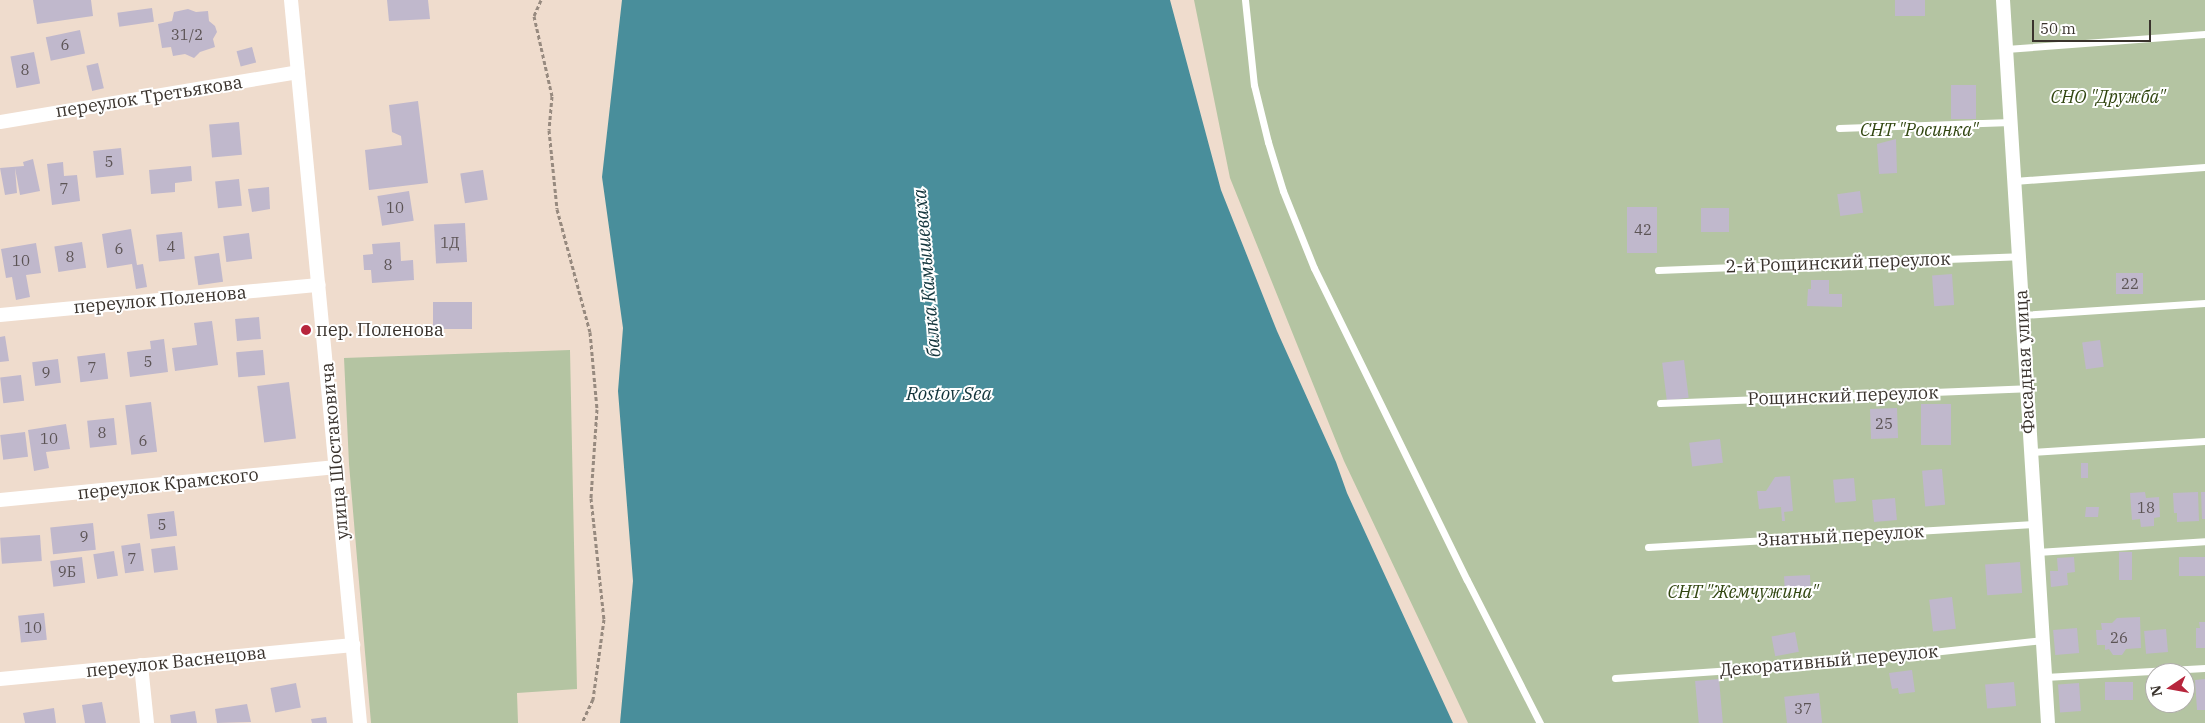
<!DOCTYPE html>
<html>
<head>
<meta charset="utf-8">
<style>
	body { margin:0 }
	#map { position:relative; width:2205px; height:723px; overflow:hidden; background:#efdccd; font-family:"IBM Plex Serif",serif }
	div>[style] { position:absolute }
	.green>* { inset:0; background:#b4c4a2 }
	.water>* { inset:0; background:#498e9b }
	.building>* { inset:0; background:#c0b8cc; transform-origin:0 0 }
	.path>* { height:3px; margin-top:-1.5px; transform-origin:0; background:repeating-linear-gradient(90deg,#978a7f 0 4px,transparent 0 6.5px) }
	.service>* { height:7px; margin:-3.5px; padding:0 3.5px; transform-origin:3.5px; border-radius:3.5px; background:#fff }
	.minor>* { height:14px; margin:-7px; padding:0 7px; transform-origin:7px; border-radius:7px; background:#fff }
	.dots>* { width:14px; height:14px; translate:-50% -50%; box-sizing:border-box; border:2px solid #fff; border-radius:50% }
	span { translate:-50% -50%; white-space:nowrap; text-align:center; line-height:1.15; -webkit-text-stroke:4px #fff; paint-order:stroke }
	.number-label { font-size:15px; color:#5c5455 }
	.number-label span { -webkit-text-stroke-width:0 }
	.street-label { font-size:18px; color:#3a332d }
	.park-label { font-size:18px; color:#314610; font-style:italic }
	.poi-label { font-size:18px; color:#3a332d }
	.left { translate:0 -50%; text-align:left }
	.water-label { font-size:19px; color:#13353c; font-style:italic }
	.north { position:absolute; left:2145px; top:663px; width:50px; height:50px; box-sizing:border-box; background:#fff; border:1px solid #b0adab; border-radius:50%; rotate:258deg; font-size:14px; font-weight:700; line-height:20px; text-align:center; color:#3a332d }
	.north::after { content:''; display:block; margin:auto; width:18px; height:22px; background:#b7253c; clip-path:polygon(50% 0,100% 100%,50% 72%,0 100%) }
	.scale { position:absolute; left:2032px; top:20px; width:119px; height:22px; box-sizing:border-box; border:2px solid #3a332d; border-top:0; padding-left:6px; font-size:15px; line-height:18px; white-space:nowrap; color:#3a332d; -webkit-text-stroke:4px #fff; paint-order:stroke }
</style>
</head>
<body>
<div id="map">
	<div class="green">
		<i style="clip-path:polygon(evenodd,1194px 0,2205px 0,2205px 723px,1468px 723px,1344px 461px,1230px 178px,1194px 0,2155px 673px,2185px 673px,2185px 703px,2155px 703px,2155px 673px)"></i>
		<i style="clip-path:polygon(570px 350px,577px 689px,517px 693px,518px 723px,371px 723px,349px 464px,344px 358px)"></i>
	</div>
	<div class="water">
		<i style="clip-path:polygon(622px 0,1170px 0,1221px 190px,1277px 331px,1336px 462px,1347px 493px,1453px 723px,620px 723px,633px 581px,618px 391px,623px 328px,602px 177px)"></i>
	</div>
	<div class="building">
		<i style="clip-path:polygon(33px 0,91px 0,93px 16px,37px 24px)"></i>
		<i style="clip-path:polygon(387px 0,428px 0,430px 19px,389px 21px)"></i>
		<i style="left:1895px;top:0;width:30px;height:16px"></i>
		<i style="left:152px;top:8px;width:14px;height:35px;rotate:82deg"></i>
		<i style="clip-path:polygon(188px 9px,196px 12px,208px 11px,209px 21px,215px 26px,217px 32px,213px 39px,215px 47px,200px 52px,194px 58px,185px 54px,173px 56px,171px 47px,162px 48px,158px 24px,172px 21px,174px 12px)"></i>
		<i style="left:80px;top:30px;width:24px;height:35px;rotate:78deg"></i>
		<i style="left:252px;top:47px;width:16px;height:16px;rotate:75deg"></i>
		<i style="left:34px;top:52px;width:32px;height:24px;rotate:79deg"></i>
		<i style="left:98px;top:63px;width:26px;height:12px;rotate:77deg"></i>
		<i style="left:1951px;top:85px;width:25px;height:34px"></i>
		<i style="clip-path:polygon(418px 101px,428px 183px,369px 190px,365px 150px,402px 145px,401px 136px,392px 132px,389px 105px)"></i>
		<i style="left:239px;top:122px;width:33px;height:30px;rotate:85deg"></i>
		<i style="clip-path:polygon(1896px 139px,1897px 173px,1879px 174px,1877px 144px)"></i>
		<i style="left:121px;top:148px;width:27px;height:28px;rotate:84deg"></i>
		<i style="clip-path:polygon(33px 159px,40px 191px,20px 195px,15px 168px,17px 193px,5px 195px,0 168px,24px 166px,23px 162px)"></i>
		<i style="clip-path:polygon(63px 162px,64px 176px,77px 175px,80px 201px,52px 205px,47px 164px)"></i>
		<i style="clip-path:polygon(191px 166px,192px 181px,175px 183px,175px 192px,151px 194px,149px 170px)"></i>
		<i style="left:483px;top:170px;width:30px;height:23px;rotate:81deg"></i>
		<i style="left:239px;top:179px;width:27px;height:24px;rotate:84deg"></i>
		<i style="clip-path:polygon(269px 187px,270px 209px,252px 212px,248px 189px)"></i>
		<i style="left:409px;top:191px;width:30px;height:32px;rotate:81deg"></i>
		<i style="left:1860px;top:191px;width:22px;height:23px;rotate:82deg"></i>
		<i style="left:1627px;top:207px;width:30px;height:46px"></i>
		<i style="left:1701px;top:208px;width:28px;height:24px"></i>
		<i style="left:465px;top:223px;width:39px;height:31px;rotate:87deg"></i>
		<i style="clip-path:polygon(131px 229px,137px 265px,143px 264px,147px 287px,136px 289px,132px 264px,107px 268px,102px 234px)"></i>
		<i style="left:182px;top:232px;width:27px;height:26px;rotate:84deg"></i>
		<i style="left:249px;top:233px;width:26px;height:26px;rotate:83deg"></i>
		<i style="left:82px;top:242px;width:26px;height:28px;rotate:81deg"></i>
		<i style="clip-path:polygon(400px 242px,401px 261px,413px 260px,414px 280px,372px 283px,371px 270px,364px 270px,363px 255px,373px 254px,372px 244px)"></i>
		<i style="clip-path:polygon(36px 243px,41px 273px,26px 275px,30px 297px,16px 300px,12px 277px,6px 278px,1px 249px)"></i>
		<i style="left:219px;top:253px;width:29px;height:25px;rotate:82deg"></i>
		<i style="left:2143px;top:273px;width:21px;height:27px;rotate:90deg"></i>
		<i style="left:1952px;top:274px;width:31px;height:20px;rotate:86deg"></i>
		<i style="clip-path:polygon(1811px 280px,1829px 280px,1829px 294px,1842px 294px,1842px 307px,1807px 306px,1808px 289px,1811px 289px)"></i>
		<i style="left:472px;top:302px;width:27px;height:39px;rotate:90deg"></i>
		<i style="left:259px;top:317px;width:22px;height:24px;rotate:85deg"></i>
		<i style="clip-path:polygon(212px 321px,218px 365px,175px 371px,172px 348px,197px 345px,194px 323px)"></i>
		<i style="clip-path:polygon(5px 336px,9px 361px,0 362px,0 337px)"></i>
		<i style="clip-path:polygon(164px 339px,168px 372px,130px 377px,127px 352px,151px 349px,150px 341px)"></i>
		<i style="left:2100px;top:340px;width:27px;height:18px;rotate:82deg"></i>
		<i style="left:263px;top:350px;width:25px;height:27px;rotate:85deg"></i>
		<i style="left:105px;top:353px;width:26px;height:28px;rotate:83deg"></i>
		<i style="left:58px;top:359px;width:24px;height:26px;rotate:83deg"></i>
		<i style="left:1684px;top:360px;width:38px;height:22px;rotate:83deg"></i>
		<i style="left:21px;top:375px;width:26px;height:21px;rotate:83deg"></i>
		<i style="left:289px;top:382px;width:57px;height:32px;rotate:83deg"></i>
		<i style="left:151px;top:402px;width:50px;height:26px;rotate:83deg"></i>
		<i style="left:1921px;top:404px;width:30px;height:41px"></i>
		<i style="left:1897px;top:408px;width:30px;height:27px;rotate:88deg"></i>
		<i style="left:114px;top:418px;width:27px;height:27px;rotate:84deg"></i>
		<i style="clip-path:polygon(66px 424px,70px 449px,46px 452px,49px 468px,34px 471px,28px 430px)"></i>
		<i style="left:25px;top:432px;width:25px;height:25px;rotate:83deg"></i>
		<i style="left:1720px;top:439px;width:24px;height:31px;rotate:83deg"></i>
		<i style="left:2081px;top:463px;width:7px;height:15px"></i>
		<i style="left:1942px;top:469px;width:36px;height:20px;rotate:85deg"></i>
		<i style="clip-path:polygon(1790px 476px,1793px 511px,1784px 512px,1785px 521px,1782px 521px,1781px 507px,1759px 509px,1757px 491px,1766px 491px,1775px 477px)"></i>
		<i style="left:1854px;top:478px;width:23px;height:21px;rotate:85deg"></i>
		<i style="clip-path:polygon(2145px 492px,2146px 498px,2159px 497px,2160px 517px,2154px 518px,2154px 526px,2141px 527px,2140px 519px,2132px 520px,2130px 493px)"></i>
		<i style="clip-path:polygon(2198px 492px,2199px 521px,2177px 522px,2177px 513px,2174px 513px,2173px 493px)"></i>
		<i style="clip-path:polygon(2201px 492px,2205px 492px,2205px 519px,2202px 519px)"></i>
		<i style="left:1895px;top:498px;width:22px;height:23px;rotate:85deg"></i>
		<i style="clip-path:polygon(2086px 507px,2099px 507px,2098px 517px,2085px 517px)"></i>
		<i style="left:174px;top:511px;width:25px;height:27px;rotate:83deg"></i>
		<i style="left:93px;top:523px;width:27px;height:43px;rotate:84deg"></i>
		<i style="left:40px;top:535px;width:26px;height:40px;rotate:86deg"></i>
		<i style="left:140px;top:543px;width:28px;height:19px;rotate:82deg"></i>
		<i style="left:175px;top:546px;width:24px;height:24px;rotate:83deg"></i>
		<i style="left:114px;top:551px;width:25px;height:21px;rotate:81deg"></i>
		<i style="left:2119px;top:552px;width:13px;height:28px"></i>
		<i style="left:82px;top:557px;width:26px;height:32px;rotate:83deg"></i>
		<i style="clip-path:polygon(2074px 557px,2075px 572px,2067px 573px,2068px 585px,2051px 587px,2050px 571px,2058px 571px,2057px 558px)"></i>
		<i style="left:2179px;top:557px;width:26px;height:19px"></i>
		<i style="left:2020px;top:562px;width:31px;height:35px;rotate:86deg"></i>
		<i style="left:1810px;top:575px;width:18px;height:26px;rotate:87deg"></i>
		<i style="left:1952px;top:597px;width:32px;height:23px;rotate:83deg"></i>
		<i style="left:44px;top:613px;width:27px;height:26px;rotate:84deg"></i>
		<i style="clip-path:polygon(2140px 617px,2141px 648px,2126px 649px,2122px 655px,2113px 655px,2109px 649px,2105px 650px,2105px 645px,2097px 645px,2096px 630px,2102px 630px,2101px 623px,2112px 623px,2117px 618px)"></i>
		<i style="clip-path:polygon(2199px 622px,2205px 622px,2205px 648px,2196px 648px,2196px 628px,2200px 628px)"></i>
		<i style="left:2077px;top:628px;width:25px;height:24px;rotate:85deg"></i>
		<i style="left:2166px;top:629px;width:23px;height:22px;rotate:85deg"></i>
		<i style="left:1795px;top:632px;width:20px;height:24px;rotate:79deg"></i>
		<i style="clip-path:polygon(1912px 670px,1915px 692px,1899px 694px,1898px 688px,1892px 689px,1889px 673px)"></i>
		<i style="left:1719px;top:679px;width:44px;height:24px;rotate:85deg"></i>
		<i style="clip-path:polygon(2205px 679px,2205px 710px,2197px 710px,2195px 680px)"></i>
		<i style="left:2014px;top:682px;width:24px;height:29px;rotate:85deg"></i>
		<i style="left:2105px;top:682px;width:28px;height:18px"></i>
		<i style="left:296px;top:683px;width:25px;height:26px;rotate:79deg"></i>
		<i style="left:2079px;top:683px;width:28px;height:21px;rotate:86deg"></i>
		<i style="clip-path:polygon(2152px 684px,2155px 684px,2155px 699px,2151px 699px)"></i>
		<i style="left:1819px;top:693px;width:30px;height:35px;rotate:84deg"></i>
		<i style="clip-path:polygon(102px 702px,106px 723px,85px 723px,82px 705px)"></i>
		<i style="clip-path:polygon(247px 704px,251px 722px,217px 723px,215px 709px)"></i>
		<i style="clip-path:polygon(54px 708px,56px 723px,25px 723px,23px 713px)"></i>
		<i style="clip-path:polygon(195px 711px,197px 723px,171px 723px,170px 715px)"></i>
		<i style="clip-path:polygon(326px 717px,327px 723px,312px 723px,311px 719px)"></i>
	</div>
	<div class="path">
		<i style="left:541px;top:0;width:17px;rotate:114deg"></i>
		<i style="left:534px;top:16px;width:82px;rotate:77.3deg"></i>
		<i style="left:552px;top:96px;width:34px;rotate:95deg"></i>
		<i style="left:549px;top:130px;width:79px;rotate:84.2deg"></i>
		<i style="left:557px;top:209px;width:127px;rotate:75deg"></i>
		<i style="left:590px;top:332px;width:77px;rotate:84.8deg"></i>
		<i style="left:597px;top:409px;width:89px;rotate:93.9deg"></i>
		<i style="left:591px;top:498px;width:122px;rotate:83.9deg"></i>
		<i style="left:604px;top:619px;width:81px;rotate:97.8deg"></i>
		<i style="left:593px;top:699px;width:26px;rotate:115deg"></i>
	</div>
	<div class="service">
		<i style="left:1245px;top:0;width:85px;rotate:84deg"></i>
		<i style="left:1254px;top:85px;width:59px;rotate:76.2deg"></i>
		<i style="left:1268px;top:142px;width:51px;rotate:73deg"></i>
		<i style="left:1283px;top:191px;width:83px;rotate:68.1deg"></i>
		<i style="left:1314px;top:268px;width:347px;rotate:63.9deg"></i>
		<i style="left:1467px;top:580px;width:161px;rotate:63deg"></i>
		<i style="left:2006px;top:49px;width:200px;rotate:-4.3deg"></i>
		<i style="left:1839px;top:128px;width:172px;rotate:-2deg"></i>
		<i style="left:2014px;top:181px;width:192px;rotate:-4.2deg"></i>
		<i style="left:1658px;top:270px;width:361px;rotate:-2.2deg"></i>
		<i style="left:2022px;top:315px;width:183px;rotate:-3.8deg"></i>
		<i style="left:1660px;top:403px;width:367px;rotate:-2.3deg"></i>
		<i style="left:2031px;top:452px;width:174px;rotate:-3.6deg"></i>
		<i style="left:1648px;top:547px;width:388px;rotate:-3.4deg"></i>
		<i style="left:2037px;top:552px;width:168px;rotate:-3.7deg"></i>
		<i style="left:2045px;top:677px;width:160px;rotate:-3.2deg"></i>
		<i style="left:1615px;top:678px;width:207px;rotate:-3.9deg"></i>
		<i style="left:1822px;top:664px;width:222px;rotate:-6.2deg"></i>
	</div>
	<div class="minor">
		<i style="left:291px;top:0;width:726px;rotate:84.55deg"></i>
		<i style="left:2003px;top:0;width:724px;rotate:86.44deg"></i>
		<i style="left:0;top:122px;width:302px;rotate:-9.5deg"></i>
		<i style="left:0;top:315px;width:320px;rotate:-5.4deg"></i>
		<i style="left:0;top:500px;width:338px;rotate:-5.6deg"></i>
		<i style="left:141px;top:665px;width:58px;rotate:84.1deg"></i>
		<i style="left:0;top:679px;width:355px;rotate:-5.5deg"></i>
	</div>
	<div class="dots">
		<i style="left:306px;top:330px;background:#b7253c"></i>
	</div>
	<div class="number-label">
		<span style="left:187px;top:35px">31/2</span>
		<span style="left:65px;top:45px">6</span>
		<span style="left:25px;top:70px">8</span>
		<span style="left:109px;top:162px">5</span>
		<span style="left:64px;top:189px">7</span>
		<span style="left:395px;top:208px">10</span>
		<span style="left:1643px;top:230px">42</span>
		<span style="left:450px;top:243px">1Д</span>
		<span style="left:171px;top:247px">4</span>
		<span style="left:119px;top:249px">6</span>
		<span style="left:70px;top:257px">8</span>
		<span style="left:21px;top:261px">10</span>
		<span style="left:388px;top:265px">8</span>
		<span style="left:2130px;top:284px">22</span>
		<span style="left:148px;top:362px">5</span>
		<span style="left:92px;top:368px">7</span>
		<span style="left:46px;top:373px">9</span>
		<span style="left:1884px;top:424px">25</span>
		<span style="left:102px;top:433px">8</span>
		<span style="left:49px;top:439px">10</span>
		<span style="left:143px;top:441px">6</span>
		<span style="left:2146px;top:508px">18</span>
		<span style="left:162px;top:525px">5</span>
		<span style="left:84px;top:537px">9</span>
		<span style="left:132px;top:559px">7</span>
		<span style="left:67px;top:572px">9Б</span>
		<span style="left:33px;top:628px">10</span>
		<span style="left:2119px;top:638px">26</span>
		<span style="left:1803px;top:709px">37</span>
	</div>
	<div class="street-label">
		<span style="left:149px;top:97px;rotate:-9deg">переулок Третьякова</span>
		<span style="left:1838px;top:263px;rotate:-2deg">2-й Рощинский переулок</span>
		<span style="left:160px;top:300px;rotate:-5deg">переулок Поленова</span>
		<span style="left:2025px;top:362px;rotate:-93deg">Фасадная улица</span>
		<span style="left:1843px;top:396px;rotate:-2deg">Рощинский переулок</span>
		<span style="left:335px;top:451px;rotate:-95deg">улица Шостаковича</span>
		<span style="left:168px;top:484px;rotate:-6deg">переулок Крамского</span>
		<span style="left:1841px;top:536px;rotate:-3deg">Знатный переулок</span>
		<span style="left:1829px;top:661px;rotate:-5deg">Декоративный переулок</span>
		<span style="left:176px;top:662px;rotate:-6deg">переулок Васнецова</span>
	</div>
	<div class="park-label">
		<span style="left:2108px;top:97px">СНО "Дружба"</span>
		<span style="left:1919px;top:130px">СНТ "Росинка"</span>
		<span style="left:1743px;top:592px">СНТ "Жемчужина"</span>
	</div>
	<div class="poi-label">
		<span class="left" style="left:316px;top:330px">пер. Поленова</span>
	</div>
	<div class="water-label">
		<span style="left:927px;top:273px;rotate:-95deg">балка Камышеваха</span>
		<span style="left:949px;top:394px">Rostov Sea</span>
	</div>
	<div class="north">N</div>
	<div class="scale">50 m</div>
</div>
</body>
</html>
